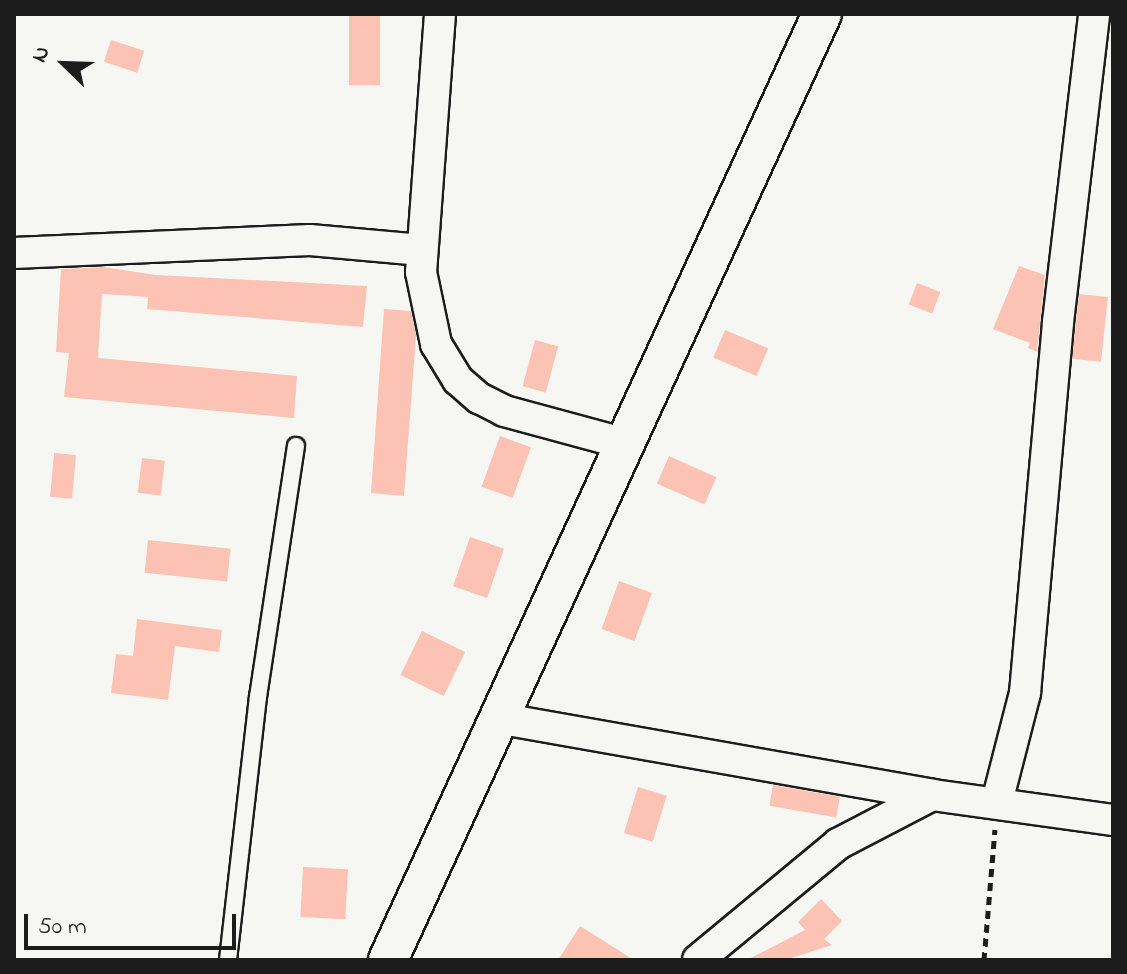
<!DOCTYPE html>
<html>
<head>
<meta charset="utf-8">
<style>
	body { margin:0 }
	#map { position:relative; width:1127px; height:974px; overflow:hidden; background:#f6f6f2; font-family:"Indie Flower",sans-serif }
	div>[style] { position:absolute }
	.building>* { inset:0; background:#fcc3b4; transform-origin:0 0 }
	.path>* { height:5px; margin-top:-2.5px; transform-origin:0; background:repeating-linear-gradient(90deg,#1c1c1c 0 8px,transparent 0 14px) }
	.roads { filter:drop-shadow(2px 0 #1c1c1c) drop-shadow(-2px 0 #1c1c1c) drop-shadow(0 2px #1c1c1c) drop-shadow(0 -2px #1c1c1c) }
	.service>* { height:16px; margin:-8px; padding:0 8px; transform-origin:8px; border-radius:8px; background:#f6f6f2 }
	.minor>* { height:30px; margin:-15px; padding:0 15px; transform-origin:15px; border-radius:15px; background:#f6f6f2 }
	.tertiary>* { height:38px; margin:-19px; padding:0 19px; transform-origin:19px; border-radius:19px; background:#f6f6f2 }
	span { translate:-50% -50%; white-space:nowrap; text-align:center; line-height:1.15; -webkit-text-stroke:6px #f6f6f2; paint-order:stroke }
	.frame { position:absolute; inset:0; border:16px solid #1c1c1c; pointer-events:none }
	.north { position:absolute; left:24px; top:24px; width:80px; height:80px; -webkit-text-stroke:6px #f6f6f2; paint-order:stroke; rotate:293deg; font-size:22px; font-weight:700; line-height:32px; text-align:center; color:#1c1c1c }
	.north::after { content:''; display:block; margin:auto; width:28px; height:36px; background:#1c1c1c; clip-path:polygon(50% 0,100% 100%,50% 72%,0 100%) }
	.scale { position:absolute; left:24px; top:914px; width:212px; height:36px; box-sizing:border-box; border:4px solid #1c1c1c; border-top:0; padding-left:10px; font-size:24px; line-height:28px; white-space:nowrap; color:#1c1c1c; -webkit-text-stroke:6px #f6f6f2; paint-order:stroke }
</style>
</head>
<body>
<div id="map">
	<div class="building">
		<i style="left:349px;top:14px;width:31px;height:71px"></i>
		<i style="left:111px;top:40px;width:35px;height:23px;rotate:18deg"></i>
		<i style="clip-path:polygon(1019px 266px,1045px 275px,1037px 352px,1028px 348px,1030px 343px,993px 329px)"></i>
		<i style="clip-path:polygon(103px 267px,156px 275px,367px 286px,363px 327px,147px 309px,148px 297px,102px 294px,98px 358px,297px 376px,294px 418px,64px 397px,69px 353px,56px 352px,61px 269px)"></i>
		<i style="left:917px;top:283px;width:25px;height:23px;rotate:21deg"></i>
		<i style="left:1079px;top:294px;width:29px;height:65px;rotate:6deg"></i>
		<i style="clip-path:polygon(384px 309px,411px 311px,416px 335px,404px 496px,371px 493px)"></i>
		<i style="left:725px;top:330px;width:47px;height:30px;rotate:23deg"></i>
		<i style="left:535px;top:340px;width:24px;height:48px;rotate:15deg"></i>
		<i style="left:500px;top:436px;width:33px;height:54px;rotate:20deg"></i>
		<i style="left:54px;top:453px;width:22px;height:44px;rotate:5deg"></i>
		<i style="left:669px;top:456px;width:52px;height:30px;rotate:24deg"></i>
		<i style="left:142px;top:458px;width:23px;height:35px;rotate:7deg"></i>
		<i style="left:470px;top:537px;width:36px;height:52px;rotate:19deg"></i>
		<i style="left:148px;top:540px;width:83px;height:33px;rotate:6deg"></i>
		<i style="left:619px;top:581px;width:35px;height:51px;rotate:20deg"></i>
		<i style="clip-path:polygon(137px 619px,222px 630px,219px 652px,175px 646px,168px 700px,111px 693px,116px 654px,133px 656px)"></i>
		<i style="left:422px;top:631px;width:48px;height:49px;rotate:26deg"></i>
		<i style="left:773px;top:785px;width:68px;height:21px;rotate:10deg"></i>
		<i style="left:638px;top:787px;width:30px;height:48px;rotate:17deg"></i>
		<i style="left:303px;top:867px;width:45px;height:50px;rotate:3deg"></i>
		<i style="clip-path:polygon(821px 899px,842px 921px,824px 939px,832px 945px,785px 960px,747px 960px,805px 930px,798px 922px)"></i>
		<i style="clip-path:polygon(580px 926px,634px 960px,558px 960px)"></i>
	</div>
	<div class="path">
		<i style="left:984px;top:960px;width:131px;rotate:-85.2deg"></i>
	</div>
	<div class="roads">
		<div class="service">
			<i style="left:228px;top:960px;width:265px;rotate:-83.5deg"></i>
			<i style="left:258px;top:697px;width:254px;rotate:-81.4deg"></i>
		</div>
		<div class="minor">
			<i style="left:440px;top:14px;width:259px;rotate:94.2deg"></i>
			<i style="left:421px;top:272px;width:74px;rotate:78.2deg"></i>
			<i style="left:436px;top:344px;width:42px;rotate:58.6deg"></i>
			<i style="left:458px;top:380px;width:28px;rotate:41deg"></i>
			<i style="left:479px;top:398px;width:28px;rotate:27deg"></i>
			<i style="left:504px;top:411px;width:123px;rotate:15.1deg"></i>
			<i style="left:14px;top:253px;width:296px;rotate:-2.5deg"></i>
			<i style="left:310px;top:240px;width:112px;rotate:5.1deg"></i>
			<i style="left:497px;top:718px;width:442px;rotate:10deg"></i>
			<i style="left:932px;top:795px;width:183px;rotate:7.9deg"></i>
			<i style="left:997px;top:802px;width:113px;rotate:-75.6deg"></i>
			<i style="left:1025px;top:693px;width:372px;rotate:-84.9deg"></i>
			<i style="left:1058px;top:322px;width:310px;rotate:-83.3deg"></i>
			<i style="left:698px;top:960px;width:182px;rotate:-39.6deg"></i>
			<i style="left:838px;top:844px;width:106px;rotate:-27.5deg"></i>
		</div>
		<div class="tertiary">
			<i style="left:388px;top:960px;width:1041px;rotate:-65.36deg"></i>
		</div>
	</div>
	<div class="frame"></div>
	<div class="north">N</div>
	<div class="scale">50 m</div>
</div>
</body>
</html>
